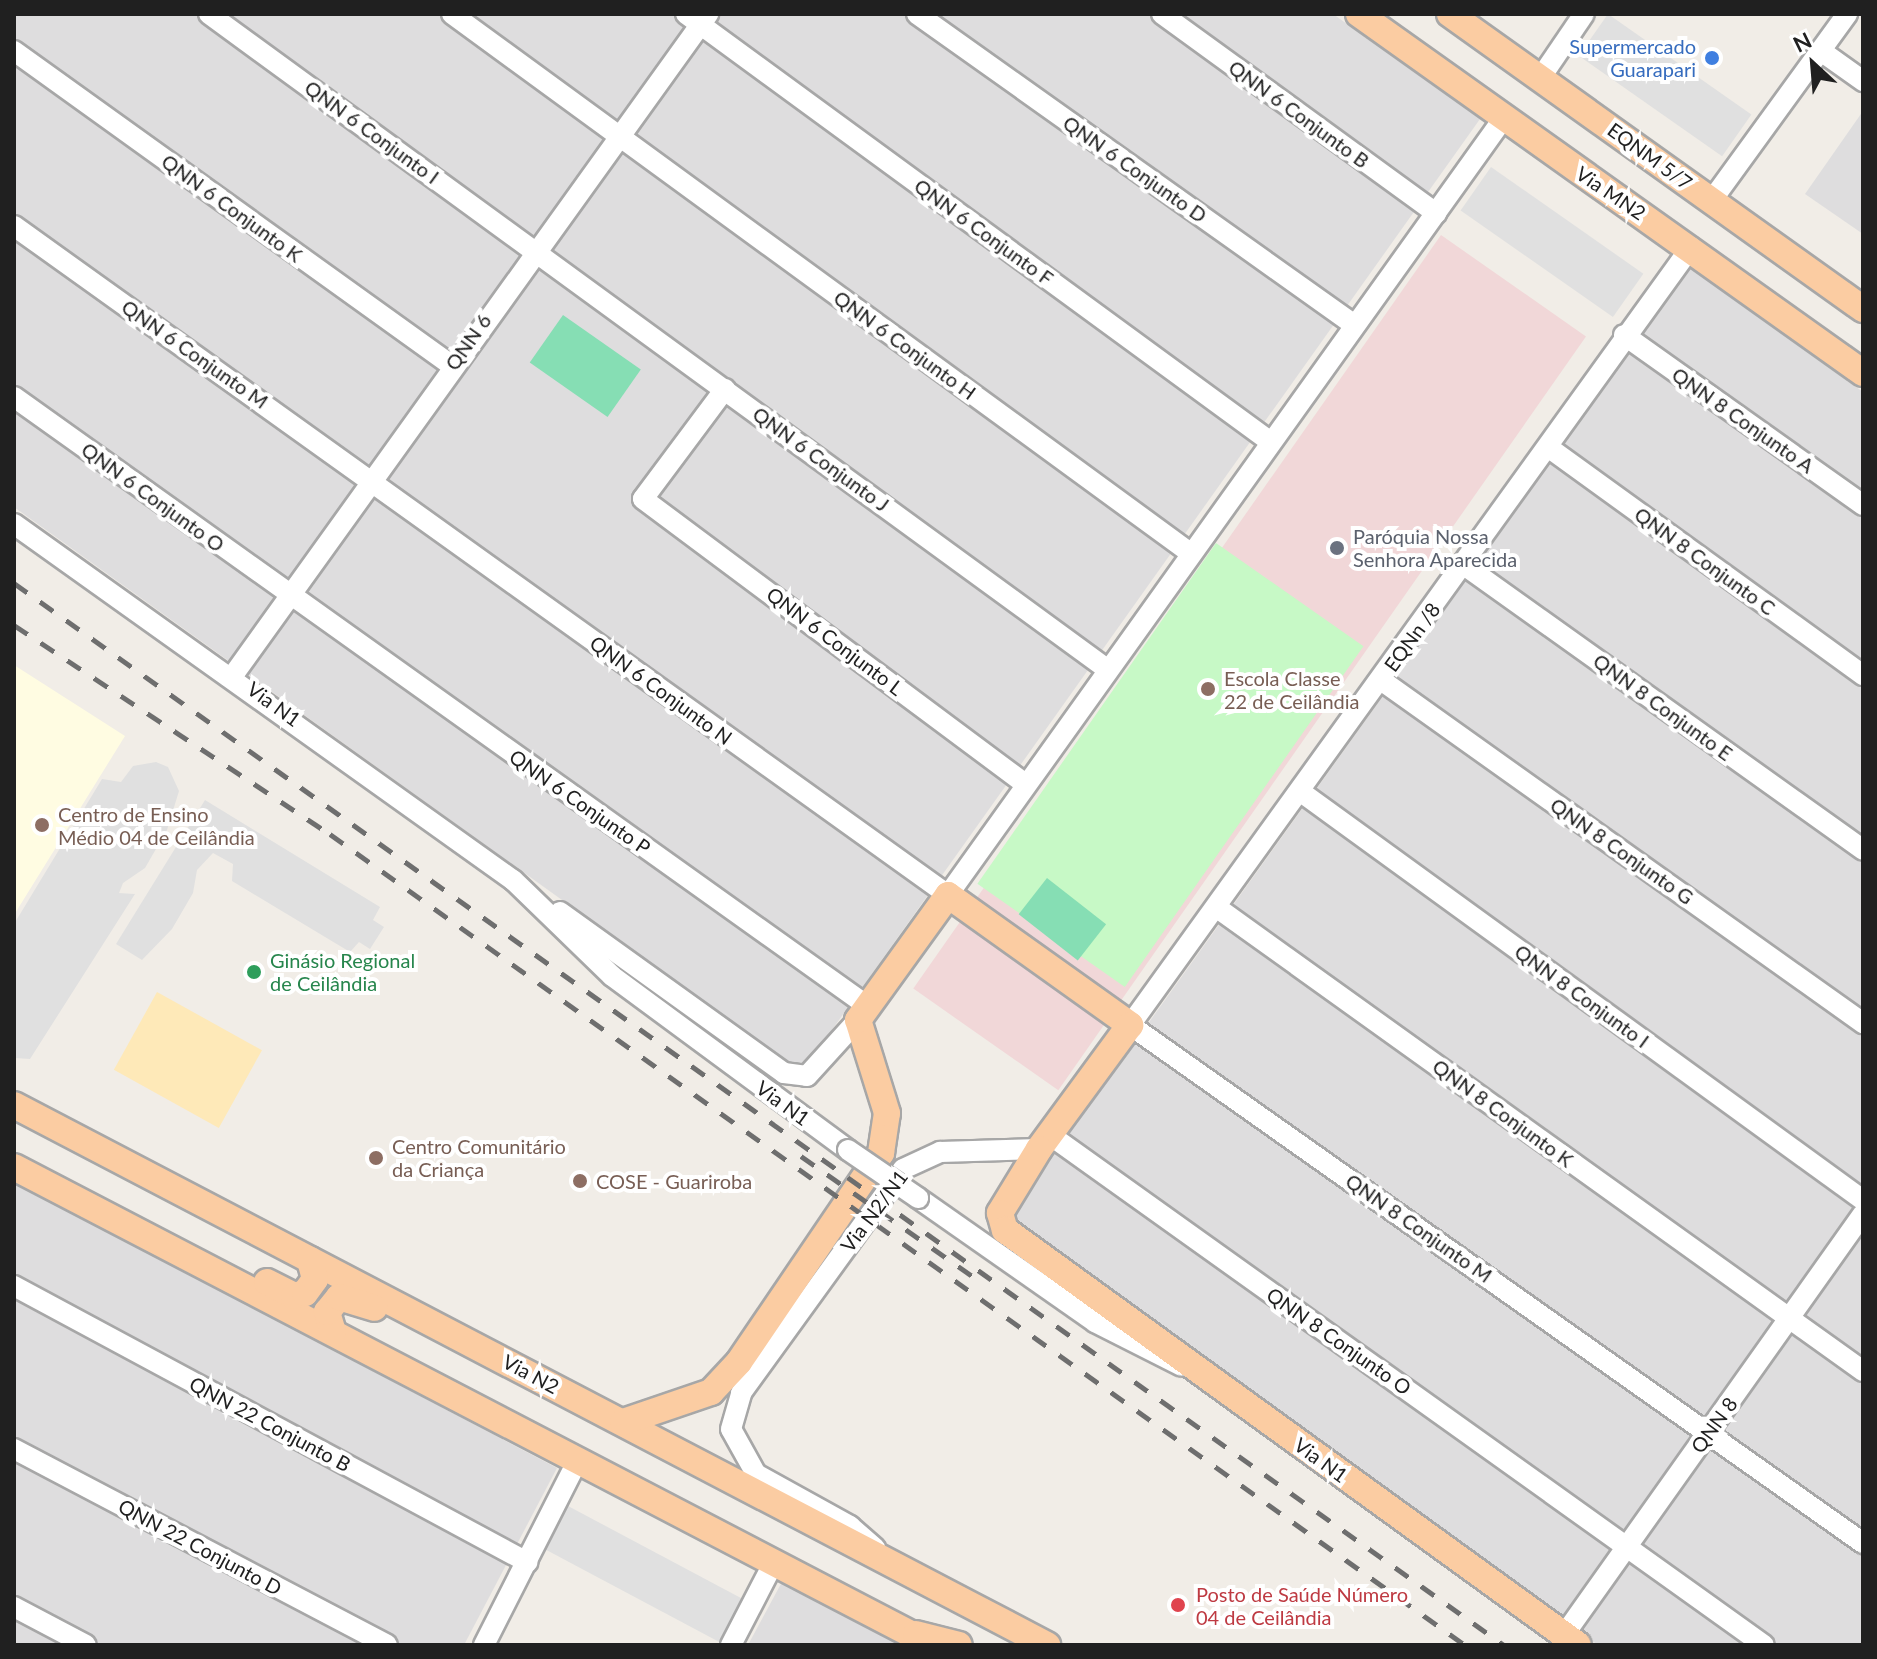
<!DOCTYPE html>
<html>
<head>
<meta charset="utf-8">
<style>
	body { margin:0 }
	#map { position:relative; width:1877px; height:1659px; overflow:hidden; background:#f1ede7; font-family:Lato,sans-serif }
	div>[style] { position:absolute }
	.residential>* { inset:0; background:#deddde }
	.commercial>* { inset:0; background:#f1d7d8; transform-origin:0 0 }
	.education>* { inset:0; background:#fffce2 }
	.sand>* { inset:0; background:#fee9b8; transform-origin:0 0 }
	.park>* { inset:0; background:#c7f9c6; transform-origin:0 0 }
	.pitch>* { inset:0; background:#86deb4; transform-origin:0 0 }
	.parking>* { inset:0; background:#e0e0e0; transform-origin:0 0 }
	.roads { filter:drop-shadow(2px 0 #a7a7a7) drop-shadow(-2px 0 #a7a7a7) drop-shadow(0 2px #a7a7a7) drop-shadow(0 -2px #a7a7a7) }
	.minor>* { height:20px; margin:-10px; padding:0 10px; transform-origin:10px; border-radius:10px; background:#fff }
	.major>* { height:26px; margin:-13px; padding:0 13px; transform-origin:13px; border-radius:13px; background:#fbcca2 }
	.rail>* { height:5px; margin-top:-2.5px; transform-origin:0; background:repeating-linear-gradient(90deg,#6e6e6e 0 16px,transparent 0 32px) }
	.bridges { filter:drop-shadow(2px 0 #a7a7a7) drop-shadow(-2px 0 #a7a7a7) drop-shadow(0 2px #a7a7a7) drop-shadow(0 -2px #a7a7a7) }
	.minor-bridge>* { height:20px; margin:-10px; padding:0 10px; transform-origin:10px; border-radius:10px; background:#fff }
	.dots>* { width:22px; height:22px; translate:-50% -50%; box-sizing:border-box; border:4px solid #fff; border-radius:50% }
	span { translate:-50% -50%; white-space:nowrap; text-align:center; line-height:1.15; -webkit-text-stroke:8px #fff; paint-order:stroke }
	.shop-label { font-size:20px; color:#366cbe }
	.right { translate:-100% -50%; text-align:right }
	.street-label { font-size:20px; color:#202020 }
	.worship-label { font-size:20px; color:#5b616d }
	.left { translate:0 -50%; text-align:left }
	.education-label { font-size:20px; color:#785e54 }
	.leisure-label { font-size:20px; color:#27864d }
	.health-label { font-size:20px; color:#be3a42 }
	.frame { position:absolute; inset:0; border:16px solid #202020; pointer-events:none }
	.north { position:absolute; left:1773px; top:24px; width:80px; height:80px; -webkit-text-stroke:6px #fff; paint-order:stroke; rotate:334deg; font-size:22px; font-weight:700; line-height:32px; text-align:center; color:#202020 }
	.north::after { content:''; display:block; margin:auto; width:28px; height:36px; background:#202020; clip-path:polygon(50% 0,100% 100%,50% 72%,0 100%) }
</style>
</head>
<body>
<div id="map">
	<div class="residential">
		<i style="clip-path:polygon(14px 14px,1333px 14px,1480px 119px,802px 1072px,14px 507px)"></i>
		<i style="clip-path:polygon(1863px 111px,1863px 234px,1805px 194px)"></i>
		<i style="clip-path:polygon(1690px 268px,1863px 392px,1863px 1645px,1598px 1645px,1005px 1223px)"></i>
		<i style="clip-path:polygon(14px 1182px,557px 1468px,464px 1645px,14px 1645px)"></i>
		<i style="clip-path:polygon(783px 1580px,907px 1645px,748px 1645px)"></i>
	</div>
	<div class="commercial">
		<i style="left:1441px;top:235px;width:177px;height:920px;rotate:35deg"></i>
	</div>
	<div class="education">
		<i style="clip-path:polygon(14px 665px,125px 736px,14px 915px)"></i>
	</div>
	<div class="sand">
		<i style="left:157px;top:992px;width:120px;height:89px;rotate:29deg"></i>
	</div>
	<div class="park">
		<i style="left:1216px;top:543px;width:180px;height:416px;rotate:35deg"></i>
	</div>
	<div class="pitch">
		<i style="left:563px;top:315px;width:95px;height:58px;rotate:35deg"></i>
		<i style="left:1047px;top:878px;width:75px;height:46px;rotate:38deg"></i>
	</div>
	<div class="parking">
		<i style="left:1608px;top:14px;width:175px;height:51px;rotate:35deg"></i>
		<i style="left:1491px;top:167px;width:186px;height:53px;rotate:35deg"></i>
		<i style="clip-path:polygon(156px 762px,168px 767px,179px 791px,167px 830px,145px 868px,123px 883px,119px 893px,135px 894px,30px 1059px,15px 1058px,14px 924px,102px 779px,121px 782px,133px 766px)"></i>
		<i style="clip-path:polygon(205px 800px,380px 907px,373px 920px,384px 927px,370px 949px,359px 942px,350px 952px,232px 881px,233px 864px,213px 853px,197px 870px,193px 893px,172px 929px,142px 960px,116px 944px)"></i>
		<i style="left:568px;top:1506px;width:199px;height:49px;rotate:28deg"></i>
	</div>
	<div class="roads">
		<div class="minor">
			<i style="left:209px;top:14px;width:1111px;rotate:36.11deg"></i>
			<i style="left:452px;top:14px;width:912px;rotate:36.13deg"></i>
			<i style="left:686px;top:14px;width:721px;rotate:36.2deg"></i>
			<i style="left:917px;top:14px;width:535px;rotate:35.41deg"></i>
			<i style="left:1162px;top:14px;width:339px;rotate:36deg"></i>
			<i style="left:14px;top:51px;width:538px;rotate:35.7deg"></i>
			<i style="left:1821px;top:51px;width:52px;rotate:35.5deg"></i>
			<i style="left:1541px;top:77px;width:76px;rotate:-55.7deg"></i>
			<i style="left:1712px;top:200px;width:230px;rotate:-54deg"></i>
			<i style="left:14px;top:226px;width:1149px;rotate:35.61deg"></i>
			<i style="left:948px;top:895px;width:954px;rotate:-54.43deg"></i>
			<i style="left:1691px;top:247px;width:959px;rotate:125.79deg"></i>
			<i style="left:1130px;top:1025px;width:898px;rotate:35.25deg"></i>
			<i style="left:1624px;top:335px;width:293px;rotate:35.4deg"></i>
			<i style="left:725px;top:389px;width:137px;rotate:126.7deg"></i>
			<i style="left:643px;top:499px;width:477px;rotate:36.7deg"></i>
			<i style="left:14px;top:397px;width:1050px;rotate:35.51deg"></i>
			<i style="left:1548px;top:447px;width:389px;rotate:35.9deg"></i>
			<i style="left:14px;top:524px;width:613px;rotate:35.51deg"></i>
			<i style="left:513px;top:880px;width:138px;rotate:44.1deg"></i>
			<i style="left:612px;top:976px;width:293px;rotate:36.4deg"></i>
			<i style="left:1464px;top:565px;width:490px;rotate:35.5deg"></i>
			<i style="left:234px;top:674px;width:813px;rotate:-54.31deg"></i>
			<i style="left:1381px;top:680px;width:592px;rotate:35.44deg"></i>
			<i style="left:1301px;top:792px;width:694px;rotate:35.98deg"></i>
			<i style="left:1216px;top:907px;width:796px;rotate:35.65deg"></i>
			<i style="left:560px;top:912px;width:276px;rotate:35.7deg"></i>
			<i style="left:784px;top:1073px;width:23px;rotate:7deg"></i>
			<i style="left:807px;top:1076px;width:76px;rotate:-47.7deg"></i>
			<i style="left:1050px;top:1135px;width:877px;rotate:35.54deg"></i>
			<i style="left:918px;top:1198px;width:216px;rotate:35deg"></i>
			<i style="left:1095px;top:1322px;width:97px;rotate:26.8deg"></i>
			<i style="left:14px;top:1286px;width:583px;rotate:28.28deg"></i>
			<i style="left:14px;top:1449px;width:421px;rotate:27.7deg"></i>
			<i style="left:875px;top:1548px;width:33px;rotate:-139deg"></i>
			<i style="left:850px;top:1526px;width:107px;rotate:-151deg"></i>
			<i style="left:756px;top:1474px;width:51px;rotate:-119.1deg"></i>
			<i style="left:731px;top:1429px;width:37px;rotate:-74deg"></i>
			<i style="left:741px;top:1393px;width:276px;rotate:-54.1deg"></i>
			<i style="left:903px;top:1169px;width:41px;rotate:-24.7deg"></i>
			<i style="left:940px;top:1152px;width:99px;rotate:-1.7deg"></i>
			<i style="left:14px;top:1607px;width:81px;rotate:27.8deg"></i>
			<i style="left:1564px;top:1635px;width:516px;rotate:-54.62deg"></i>
			<i style="left:484px;top:1645px;width:208px;rotate:-63.1deg"></i>
			<i style="left:731px;top:1645px;width:93px;rotate:-62.6deg"></i>
		</div>
		<div class="major">
			<i style="left:1359px;top:14px;width:619px;rotate:35.46deg"></i>
			<i style="left:1450px;top:14px;width:508px;rotate:35.54deg"></i>
			<i style="left:14px;top:1105px;width:1166px;rotate:27.6deg"></i>
			<i style="left:14px;top:1167px;width:1035px;rotate:27.51deg"></i>
			<i style="left:267px;top:1282px;width:30px;rotate:27deg"></i>
			<i style="left:294px;top:1296px;width:11px;rotate:-15deg"></i>
			<i style="left:305px;top:1293px;width:17px;rotate:-54deg"></i>
			<i style="left:315px;top:1279px;width:20px;rotate:-105deg"></i>
			<i style="left:333px;top:1332px;width:21px;rotate:-107deg"></i>
			<i style="left:327px;top:1312px;width:19px;rotate:-51deg"></i>
			<i style="left:339px;top:1297px;width:37px;rotate:17deg"></i>
			<i style="left:623px;top:1422px;width:93px;rotate:-18.8deg"></i>
			<i style="left:711px;top:1392px;width:41px;rotate:-47deg"></i>
			<i style="left:739px;top:1362px;width:253px;rotate:-55.8deg"></i>
			<i style="left:881px;top:1153px;width:40px;rotate:-81.5deg"></i>
			<i style="left:887px;top:1113px;width:97px;rotate:-107.3deg"></i>
			<i style="left:858px;top:1020px;width:154px;rotate:-54.2deg"></i>
			<i style="left:948px;top:895px;width:224px;rotate:35.5deg"></i>
			<i style="left:1130px;top:1025px;width:154px;rotate:126.3deg"></i>
			<i style="left:1039px;top:1149px;width:75px;rotate:121.4deg"></i>
			<i style="left:1000px;top:1213px;width:18px;rotate:74deg"></i>
			<i style="left:1005px;top:1230px;width:707px;rotate:35.91deg"></i>
			<i style="left:916px;top:1634px;width:44px;rotate:14.3deg"></i>
		</div>
	</div>
	<div class="rail">
		<i style="left:14px;top:583px;width:1830px;rotate:35.48deg"></i>
		<i style="left:14px;top:625px;width:379px;rotate:33.5deg"></i>
		<i style="left:330px;top:834px;width:1395px;rotate:35.55deg"></i>
		<i style="left:801px;top:1156px;width:220px;rotate:35deg"></i>
	</div>
	<div class="bridges">
		<div class="minor-bridge">
			<i style="left:848px;top:1150px;width:85px;rotate:34.4deg"></i>
		</div>
	</div>
	<div class="dots">
		<i style="left:1712px;top:58px;background:#3f7fe0"></i>
		<i style="left:1337px;top:548px;background:#6b7280"></i>
		<i style="left:1208px;top:689px;background:#8d6e63"></i>
		<i style="left:42px;top:825px;background:#8d6e63"></i>
		<i style="left:254px;top:972px;background:#2e9e5b"></i>
		<i style="left:376px;top:1158px;background:#8d6e63"></i>
		<i style="left:580px;top:1181px;background:#8d6e63"></i>
		<i style="left:1178px;top:1605px;background:#e0444e"></i>
	</div>
	<div class="shop-label">
		<span class="right" style="left:1696px;top:58px">Supermercado<br>Guarapari</span>
	</div>
	<div class="street-label">
		<span style="left:1299px;top:114px;rotate:36deg">QNN 6 Conjunto B</span>
		<span style="left:372px;top:132px;rotate:36deg">QNN 6 Conjunto I</span>
		<span style="left:1650px;top:156px;rotate:36deg">EQNM 5/7</span>
		<span style="left:1135px;top:169px;rotate:35deg">QNN 6 Conjunto D</span>
		<span style="left:1611px;top:193px;rotate:34deg">Via MN2</span>
		<span style="left:232px;top:208px;rotate:36deg">QNN 6 Conjunto K</span>
		<span style="left:984px;top:232px;rotate:36deg">QNN 6 Conjunto F</span>
		<span style="left:468px;top:342px;rotate:-55deg">QNN 6</span>
		<span style="left:905px;top:345px;rotate:36deg">QNN 6 Conjunto H</span>
		<span style="left:195px;top:354px;rotate:35deg">QNN 6 Conjunto M</span>
		<span style="left:1743px;top:420px;rotate:35deg">QNN 8 Conjunto A</span>
		<span style="left:821px;top:459px;rotate:36deg">QNN 6 Conjunto J</span>
		<span style="left:153px;top:497px;rotate:36deg">QNN 6 Conjunto O</span>
		<span style="left:1705px;top:561px;rotate:36deg">QNN 8 Conjunto C</span>
		<span style="left:1412px;top:637px;rotate:-54deg">EQNn /8</span>
		<span style="left:835px;top:641px;rotate:37deg">QNN 6 Conjunto L</span>
		<span style="left:661px;top:690px;rotate:36deg">QNN 6 Conjunto N</span>
		<span style="left:274px;top:704px;rotate:36deg">Via N1</span>
		<span style="left:1663px;top:707px;rotate:36deg">QNN 8 Conjunto E</span>
		<span style="left:580px;top:802px;rotate:35deg">QNN 6 Conjunto P</span>
		<span style="left:1622px;top:851px;rotate:35deg">QNN 8 Conjunto G</span>
		<span style="left:1582px;top:996px;rotate:36deg">QNN 8 Conjunto I</span>
		<span style="left:783px;top:1103px;rotate:36deg">Via N1</span>
		<span style="left:1503px;top:1113px;rotate:36deg">QNN 8 Conjunto K</span>
		<span style="left:874px;top:1211px;rotate:-53deg">Via N2/N1</span>
		<span style="left:1419px;top:1228px;rotate:35deg">QNN 8 Conjunto M</span>
		<span style="left:1339px;top:1341px;rotate:35deg">QNN 8 Conjunto O</span>
		<span style="left:531px;top:1374px;rotate:28deg">Via N2</span>
		<span style="left:270px;top:1424px;rotate:28deg">QNN 22 Conjunto B</span>
		<span style="left:1714px;top:1425px;rotate:-54deg">QNN 8</span>
		<span style="left:1321px;top:1460px;rotate:36deg">Via N1</span>
		<span style="left:200px;top:1547px;rotate:28deg">QNN 22 Conjunto D</span>
	</div>
	<div class="worship-label">
		<span class="left" style="left:1353px;top:548px">Paróquia Nossa<br>Senhora Aparecida</span>
	</div>
	<div class="education-label">
		<span class="left" style="left:1224px;top:690px">Escola Classe<br>22 de Ceilândia</span>
		<span class="left" style="left:58px;top:826px">Centro de Ensino<br>Médio 04 de Ceilândia</span>
		<span class="left" style="left:392px;top:1158px">Centro Comunitário<br>da Criança</span>
		<span class="left" style="left:596px;top:1181px">COSE - Guariroba</span>
	</div>
	<div class="leisure-label">
		<span class="left" style="left:270px;top:972px">Ginásio Regional<br>de Ceilândia</span>
	</div>
	<div class="health-label">
		<span class="left" style="left:1196px;top:1606px">Posto de Saúde Número<br>04 de Ceilândia</span>
	</div>
	<div class="frame"></div>
	<div class="north">N</div>
</div>
</body>
</html>
